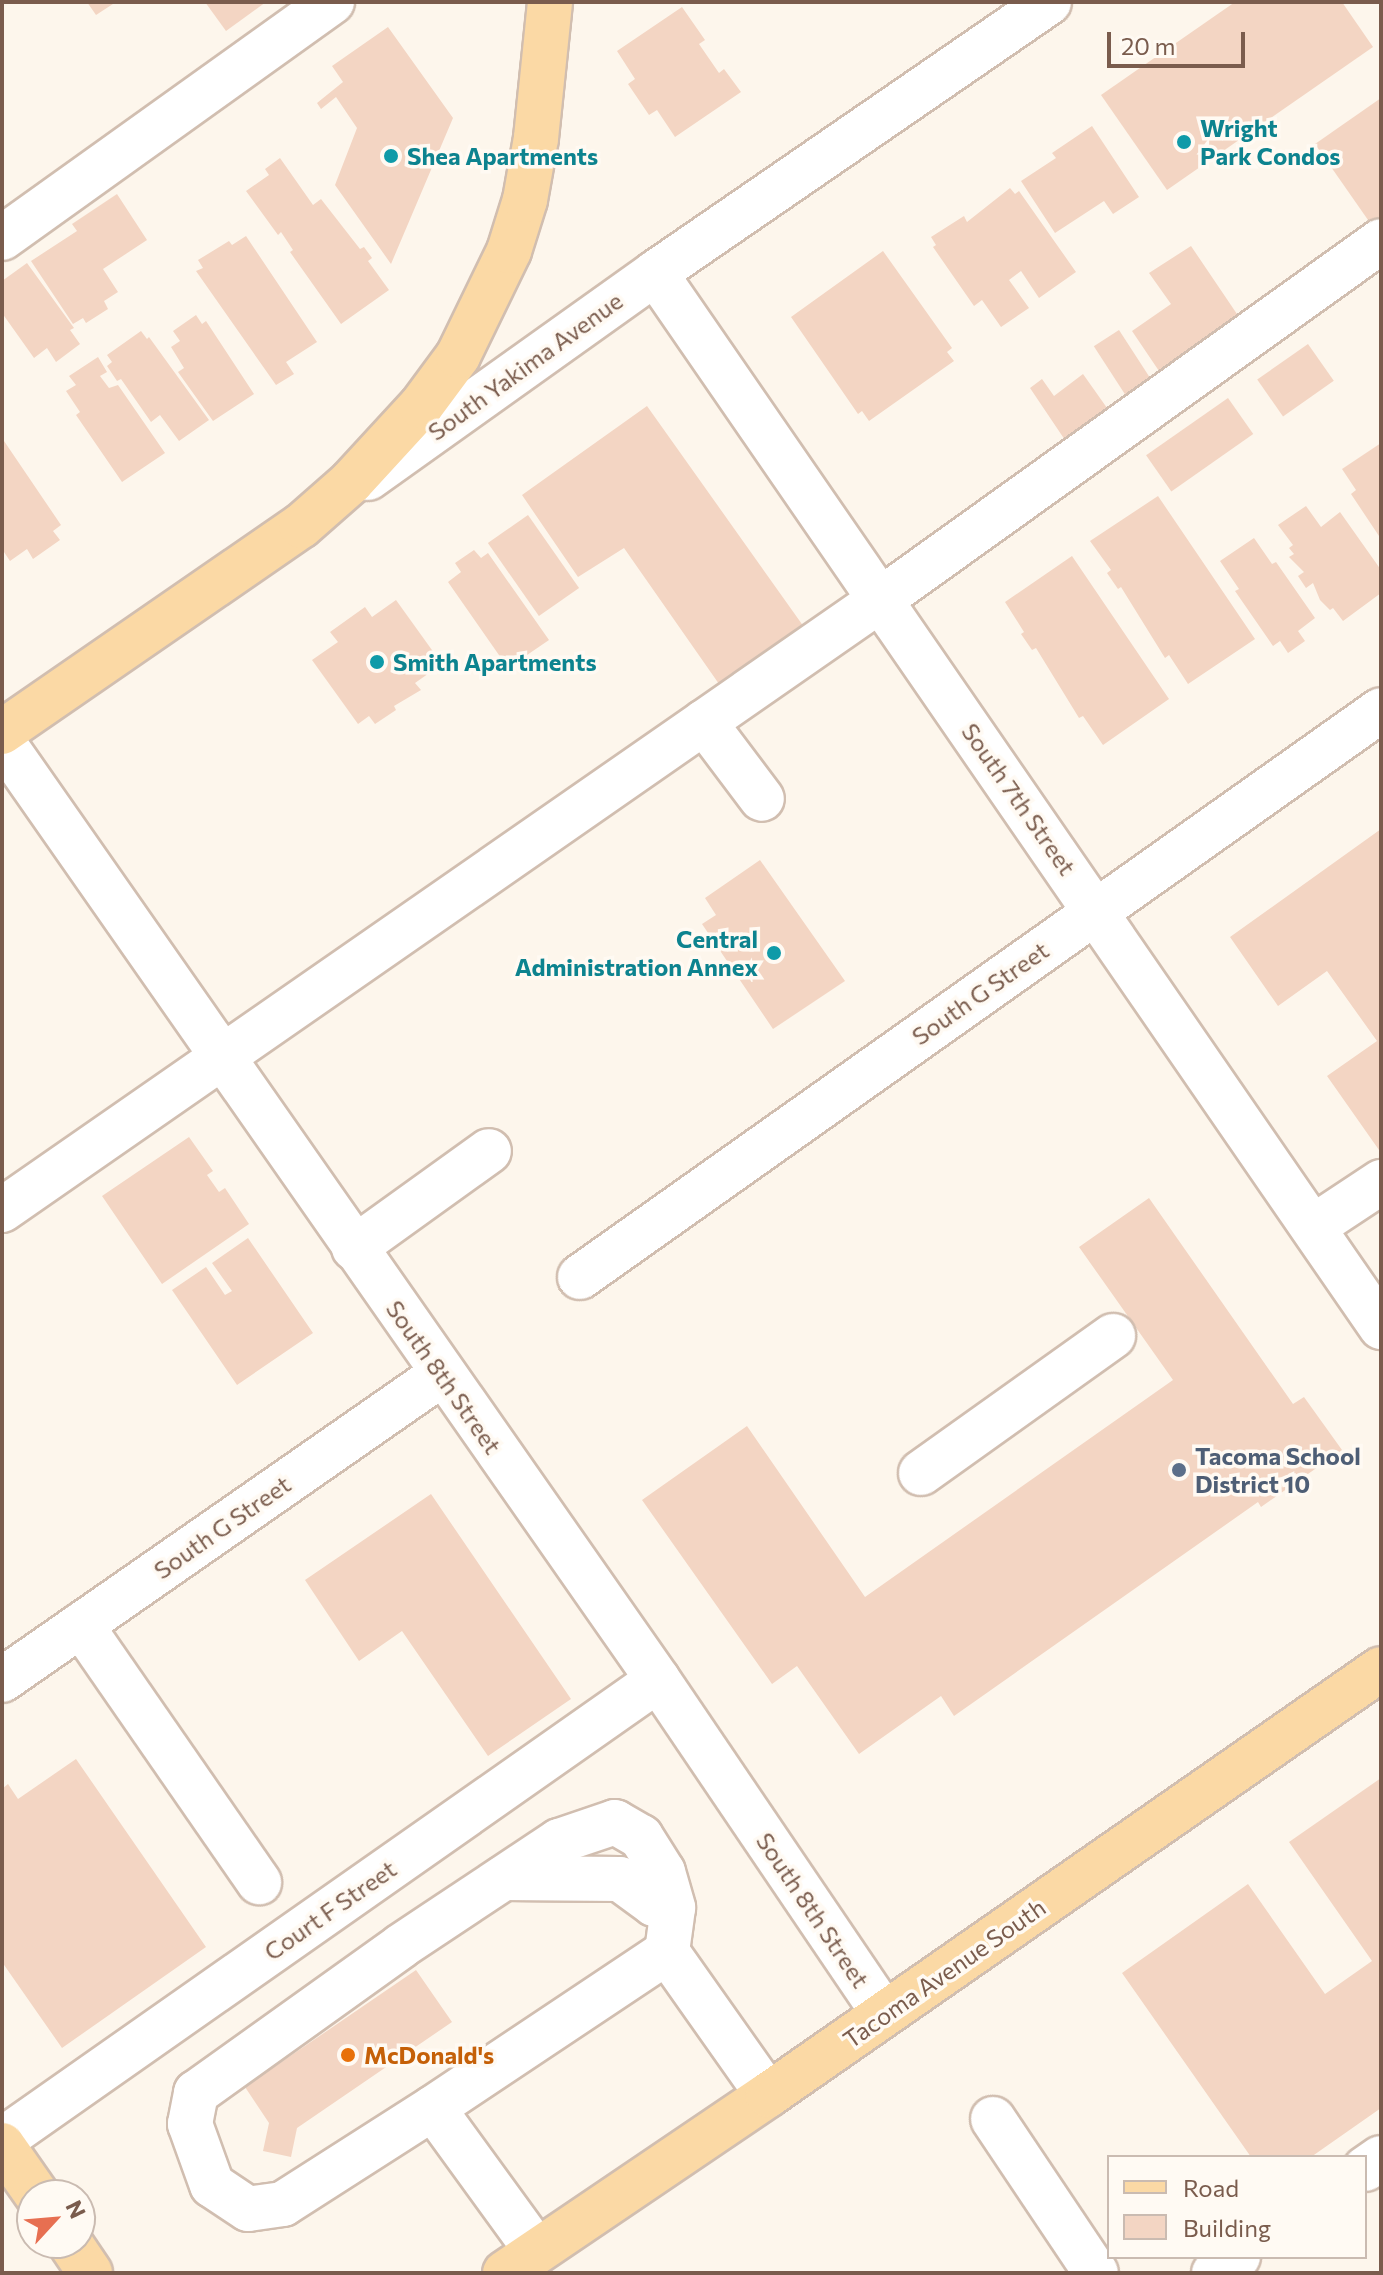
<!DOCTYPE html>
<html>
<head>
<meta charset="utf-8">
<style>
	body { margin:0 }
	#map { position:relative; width:1383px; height:2275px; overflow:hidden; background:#fdf6ec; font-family:Commissioner,sans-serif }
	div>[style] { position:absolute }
	.building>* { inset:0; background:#f3d5c3; transform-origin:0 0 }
	.roads { filter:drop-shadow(2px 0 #d1beb0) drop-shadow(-2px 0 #d1beb0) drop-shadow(0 2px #d1beb0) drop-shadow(0 -2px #d1beb0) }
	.minor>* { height:44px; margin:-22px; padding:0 22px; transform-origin:22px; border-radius:22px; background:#fff }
	.major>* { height:44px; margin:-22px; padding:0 22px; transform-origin:22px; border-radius:22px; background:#fbd9a5 }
	.dots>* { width:22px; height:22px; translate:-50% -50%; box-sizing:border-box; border:4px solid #fffaf3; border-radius:50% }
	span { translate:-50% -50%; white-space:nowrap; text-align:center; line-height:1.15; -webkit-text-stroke:7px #fffaf3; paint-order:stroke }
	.culture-label { font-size:24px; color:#0d838f; font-weight:700 }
	.left { translate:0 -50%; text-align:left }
	.right { translate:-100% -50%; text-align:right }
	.street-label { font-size:24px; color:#7a5c4d }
	.service-label { font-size:24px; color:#4e5e75; font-weight:700 }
	.food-label { font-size:24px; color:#c56008; font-weight:700 }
	.frame { position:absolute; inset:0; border:4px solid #7a5c4d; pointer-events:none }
	.legend { position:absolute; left:1107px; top:2155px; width:260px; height:104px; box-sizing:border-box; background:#fffaf3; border:2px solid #cabbb1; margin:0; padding:10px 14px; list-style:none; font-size:24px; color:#7a5c4d }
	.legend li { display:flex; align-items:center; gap:16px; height:40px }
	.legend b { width:40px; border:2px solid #cabbb1 }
	.north { position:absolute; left:16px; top:2179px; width:80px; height:80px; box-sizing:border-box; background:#fffaf3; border:2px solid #cabbb1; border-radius:50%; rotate:64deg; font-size:22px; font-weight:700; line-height:32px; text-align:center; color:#7a5c4d }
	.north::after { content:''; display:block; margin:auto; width:28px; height:36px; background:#e76f51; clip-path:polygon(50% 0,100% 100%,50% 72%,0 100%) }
	.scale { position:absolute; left:1107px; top:32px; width:138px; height:36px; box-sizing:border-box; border:4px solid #7a5c4d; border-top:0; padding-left:10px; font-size:24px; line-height:28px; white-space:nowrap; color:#7a5c4d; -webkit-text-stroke:6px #fffaf3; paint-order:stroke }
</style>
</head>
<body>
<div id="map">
	<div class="building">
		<i style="clip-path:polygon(87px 2px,116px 2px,96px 15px)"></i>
		<i style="clip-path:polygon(205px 2px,266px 2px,226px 31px)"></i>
		<i style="clip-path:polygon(1235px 2px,1342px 2px,1373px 47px,1167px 190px,1101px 95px)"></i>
		<i style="clip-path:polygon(682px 7px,705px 40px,699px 44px,719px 73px,724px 69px,741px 92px,675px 137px,657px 110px,649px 115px,628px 84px,635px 79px,617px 51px)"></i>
		<i style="clip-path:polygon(388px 27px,453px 118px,391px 264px,335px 185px,357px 128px,336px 97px,321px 109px,317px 103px,343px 82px,332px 66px)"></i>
		<i style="clip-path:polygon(1381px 98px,1381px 226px,1375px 230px,1315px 144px)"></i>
		<i style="clip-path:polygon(1092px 126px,1139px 197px,1113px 214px,1104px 201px,1055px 233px,1021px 181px,1056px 158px,1052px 153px)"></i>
		<i style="clip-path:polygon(280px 158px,313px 205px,321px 199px,360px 249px,364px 247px,372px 258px,368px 261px,389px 290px,341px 324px,290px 252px,293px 250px,281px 232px,278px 235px,246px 191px,269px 175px,265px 169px)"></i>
		<i style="clip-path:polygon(1010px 188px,1015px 194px,1019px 191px,1076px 272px,1039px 298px,1021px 271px,1009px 280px,1029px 308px,1001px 327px,982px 300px,974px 306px,933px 247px,936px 245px,931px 237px,964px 216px,967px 222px)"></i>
		<i style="clip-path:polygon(117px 194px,147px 240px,103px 269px,118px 292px,104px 301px,108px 309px,86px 323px,83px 318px,73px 324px,31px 261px,77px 231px,72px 224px)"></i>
		<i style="clip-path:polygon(246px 236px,317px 342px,286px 362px,294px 374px,276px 385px,196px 271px,203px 268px,198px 260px,229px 241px,232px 245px)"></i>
		<i style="clip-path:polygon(1191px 246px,1239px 317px,1159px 371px,1132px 331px,1171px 304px,1149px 273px)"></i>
		<i style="clip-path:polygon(883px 251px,952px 348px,947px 352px,954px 361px,869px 421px,862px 411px,858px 414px,791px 317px)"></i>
		<i style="clip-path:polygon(27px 263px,74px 328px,70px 330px,80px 344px,56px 362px,47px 348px,34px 358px,2px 313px,2px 281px)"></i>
		<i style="clip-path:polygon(196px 315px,202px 324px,206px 321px,254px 394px,213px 421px,178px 372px,184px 368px,171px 347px,180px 341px,173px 331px)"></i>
		<i style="left:1119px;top:330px;width:64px;height:30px;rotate:57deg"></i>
		<i style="clip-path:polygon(141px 331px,147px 339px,149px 337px,209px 420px,179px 441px,160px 415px,151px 422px,121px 379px,117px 381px,107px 366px,112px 362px,107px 355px)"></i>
		<i style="left:1308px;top:344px;width:45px;height:62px;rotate:55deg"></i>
		<i style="clip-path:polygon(98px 357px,107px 372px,100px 376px,109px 388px,118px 385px,165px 453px,122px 482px,76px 415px,80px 412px,66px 391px,76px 385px,69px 376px)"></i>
		<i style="clip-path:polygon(1083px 374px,1112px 415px,1069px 446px,1030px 388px,1042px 379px,1054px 396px)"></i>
		<i style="left:1228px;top:398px;width:44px;height:100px;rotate:55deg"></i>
		<i style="clip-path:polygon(647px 406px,804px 627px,719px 684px,624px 548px,578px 577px,522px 495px)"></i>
		<i style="clip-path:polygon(2px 438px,61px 525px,53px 531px,60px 540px,33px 559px,27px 549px,10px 561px,2px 549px)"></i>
		<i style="clip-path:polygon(1381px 443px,1381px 539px,1351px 494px,1356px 490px,1342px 469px)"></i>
		<i style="clip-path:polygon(1158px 496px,1255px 639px,1188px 684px,1169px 655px,1165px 658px,1121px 587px,1118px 589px,1107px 573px,1111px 570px,1090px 541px)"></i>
		<i style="clip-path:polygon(1306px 506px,1321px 527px,1340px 512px,1381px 570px,1381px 593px,1343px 621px,1333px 608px,1330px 610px,1320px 600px,1313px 583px,1306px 588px,1298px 576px,1304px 572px,1289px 557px,1294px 554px,1289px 548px,1293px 545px,1278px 525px)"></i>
		<i style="left:528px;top:515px;width:89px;height:49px;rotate:55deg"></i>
		<i style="clip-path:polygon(1254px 538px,1272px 564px,1276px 562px,1315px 618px,1298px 631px,1305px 641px,1288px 653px,1280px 641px,1273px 646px,1235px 591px,1239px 589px,1220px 561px)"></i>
		<i style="clip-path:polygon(474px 550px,481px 558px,488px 553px,549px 640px,508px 668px,448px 582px,461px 572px,455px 563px)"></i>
		<i style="clip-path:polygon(1072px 556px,1169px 699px,1103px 745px,1083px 716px,1079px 718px,1036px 648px,1032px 650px,1021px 634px,1024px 632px,1005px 602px)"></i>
		<i style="clip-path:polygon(396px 600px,442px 664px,415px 683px,421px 690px,394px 706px,396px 710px,375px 724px,369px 716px,358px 724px,312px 660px,338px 642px,330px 632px,365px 607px,372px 617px)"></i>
		<i style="clip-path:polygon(1381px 829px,1381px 1149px,1379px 1150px,1327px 1076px,1377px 1041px,1327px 971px,1278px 1006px,1230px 937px)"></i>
		<i style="clip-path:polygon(760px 860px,845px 981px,773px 1029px,702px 924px,716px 915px,705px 898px)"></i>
		<i style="clip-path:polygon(189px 1137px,213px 1171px,207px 1175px,219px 1192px,225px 1188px,249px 1224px,162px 1284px,102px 1196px)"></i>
		<i style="clip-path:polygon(1149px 1198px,1293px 1404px,1304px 1397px,1342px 1450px,1261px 1507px,1258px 1502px,954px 1716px,941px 1696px,859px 1754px,797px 1666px,772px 1684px,642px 1500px,747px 1426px,865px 1597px,1173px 1380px,1079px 1247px)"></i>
		<i style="clip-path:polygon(248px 1238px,313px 1333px,237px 1385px,172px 1290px,206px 1267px,225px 1295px,232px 1291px,212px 1263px)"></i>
		<i style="clip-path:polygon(431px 1494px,571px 1699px,488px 1756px,402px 1631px,359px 1661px,305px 1580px)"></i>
		<i style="clip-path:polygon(76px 1759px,206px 1947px,62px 2048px,2px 1962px,2px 1789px,8px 1784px,18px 1799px)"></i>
		<i style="clip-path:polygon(1381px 1778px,1381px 2108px,1311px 2157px,1251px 2157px,1122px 1973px,1248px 1884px,1325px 1994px,1372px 1961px,1289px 1842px)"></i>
		<i style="clip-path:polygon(416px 1970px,452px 2022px,297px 2128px,291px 2157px,263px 2151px,269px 2123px,245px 2087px)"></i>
	</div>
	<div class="roads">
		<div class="minor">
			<i style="left:2px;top:238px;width:406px;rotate:-35.6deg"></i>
			<i style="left:655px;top:273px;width:1280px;rotate:55.44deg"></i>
			<i style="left:368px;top:478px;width:353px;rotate:-35.5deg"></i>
			<i style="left:655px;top:273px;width:478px;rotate:-34.5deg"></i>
			<i style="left:704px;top:722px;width:96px;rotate:53deg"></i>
			<i style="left:2px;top:741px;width:1145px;rotate:55.06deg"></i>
			<i style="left:658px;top:1680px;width:403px;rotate:55.9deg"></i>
			<i style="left:2px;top:1210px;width:1069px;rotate:-34.79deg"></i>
			<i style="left:880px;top:600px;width:616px;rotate:-35.62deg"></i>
			<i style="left:1313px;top:1227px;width:82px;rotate:-33.5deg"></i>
			<i style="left:354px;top:1248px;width:166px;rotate:-35.7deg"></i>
			<i style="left:580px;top:1277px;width:981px;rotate:-35.29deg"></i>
			<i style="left:921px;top:1473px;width:236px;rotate:-35.5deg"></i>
			<i style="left:81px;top:1625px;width:313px;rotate:55.3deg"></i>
			<i style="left:2px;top:1680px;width:536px;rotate:-34.82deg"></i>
			<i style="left:504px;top:1878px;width:116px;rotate:0.5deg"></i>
			<i style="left:620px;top:1879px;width:42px;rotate:36.3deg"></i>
			<i style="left:654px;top:1904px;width:19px;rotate:12deg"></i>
			<i style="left:433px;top:2108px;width:178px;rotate:147.4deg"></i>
			<i style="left:283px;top:2204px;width:35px;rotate:172deg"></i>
			<i style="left:248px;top:2209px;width:43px;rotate:-146.3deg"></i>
			<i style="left:212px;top:2185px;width:65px;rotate:-109.8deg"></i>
			<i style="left:190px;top:2124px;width:32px;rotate:-79deg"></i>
			<i style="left:196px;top:2093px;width:252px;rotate:-35.6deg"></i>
			<i style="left:401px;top:1946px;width:190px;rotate:-33.6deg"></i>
			<i style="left:559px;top:1841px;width:59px;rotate:-18.7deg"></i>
			<i style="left:615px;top:1822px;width:30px;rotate:30deg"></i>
			<i style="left:641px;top:1837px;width:41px;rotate:57.8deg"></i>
			<i style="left:663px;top:1872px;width:37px;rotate:74deg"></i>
			<i style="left:673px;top:1908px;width:44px;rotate:97.8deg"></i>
			<i style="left:993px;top:2119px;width:185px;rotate:56.2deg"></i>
			<i style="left:2px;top:2140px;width:801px;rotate:-35.04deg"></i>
			<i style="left:1365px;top:2169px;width:19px;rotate:-35deg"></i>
			<i style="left:536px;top:2250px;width:175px;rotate:-126deg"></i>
			<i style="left:433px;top:2108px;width:281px;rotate:-33.7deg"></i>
			<i style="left:667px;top:1952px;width:175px;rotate:54.8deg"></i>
			<i style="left:1214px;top:2273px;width:29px;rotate:-34deg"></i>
		</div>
		<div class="major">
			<i style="left:2px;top:732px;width:363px;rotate:-34.6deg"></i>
			<i style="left:301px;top:526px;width:67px;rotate:-41.3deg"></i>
			<i style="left:351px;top:482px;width:103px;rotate:-47.4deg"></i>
			<i style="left:421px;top:406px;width:62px;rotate:-53.5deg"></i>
			<i style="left:458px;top:356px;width:117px;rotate:-64.1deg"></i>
			<i style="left:509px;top:251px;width:53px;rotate:-72.6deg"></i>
			<i style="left:525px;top:200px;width:63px;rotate:-79.9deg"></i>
			<i style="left:536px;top:138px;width:137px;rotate:-84.1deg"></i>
			<i style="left:2px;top:2145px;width:61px;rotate:55deg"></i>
			<i style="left:70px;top:2243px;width:36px;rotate:56deg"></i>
			<i style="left:505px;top:2273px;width:318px;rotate:-34.1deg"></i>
			<i style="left:768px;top:2095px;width:746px;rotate:-34.8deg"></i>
		</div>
	</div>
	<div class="dots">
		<i style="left:1184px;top:142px;background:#0f9aa8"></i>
		<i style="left:391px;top:156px;background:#0f9aa8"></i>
		<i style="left:377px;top:662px;background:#0f9aa8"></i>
		<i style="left:774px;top:953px;background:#0f9aa8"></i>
		<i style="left:1179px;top:1470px;background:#5c6f8a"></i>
		<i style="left:348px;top:2055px;background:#e8710a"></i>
	</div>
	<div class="culture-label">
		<span class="left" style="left:1200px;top:142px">Wright<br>Park Condos</span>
		<span class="left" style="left:407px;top:156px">Shea Apartments</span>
		<span class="left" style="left:393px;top:662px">Smith Apartments</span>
		<span class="right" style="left:758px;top:953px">Central<br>Administration Annex</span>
	</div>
	<div class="street-label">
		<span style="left:525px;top:366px;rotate:-36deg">South Yakima Avenue</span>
		<span style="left:1019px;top:799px;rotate:55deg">South 7th Street</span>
		<span style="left:980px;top:993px;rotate:-35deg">South G Street</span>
		<span style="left:444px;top:1377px;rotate:55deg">South 8th Street</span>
		<span style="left:222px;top:1527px;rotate:-35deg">South G Street</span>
		<span style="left:330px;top:1910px;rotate:-35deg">Court F Street</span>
		<span style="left:813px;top:1910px;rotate:56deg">South 8th Street</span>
		<span style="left:944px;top:1973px;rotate:-35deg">Tacoma Avenue South</span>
	</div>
	<div class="service-label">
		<span class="left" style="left:1195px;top:1470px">Tacoma School<br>District 10</span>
	</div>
	<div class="food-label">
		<span class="left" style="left:364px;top:2055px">McDonald's</span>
	</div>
	<div class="frame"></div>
	<ul class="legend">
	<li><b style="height:10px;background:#fbd9a5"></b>Road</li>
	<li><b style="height:22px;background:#f3d5c3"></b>Building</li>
	</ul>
	<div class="north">N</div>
	<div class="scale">20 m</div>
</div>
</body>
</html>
